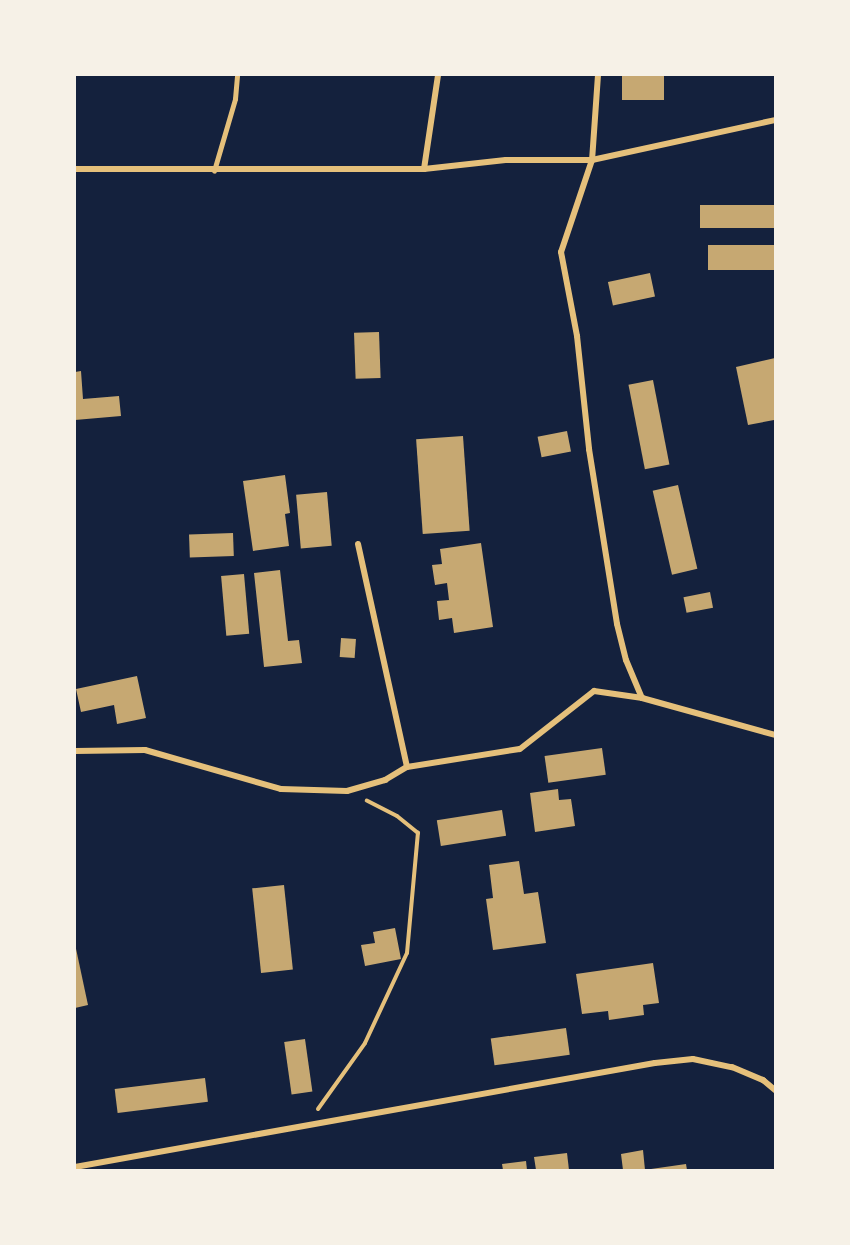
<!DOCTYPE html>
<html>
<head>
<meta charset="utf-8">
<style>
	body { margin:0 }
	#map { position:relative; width:850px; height:1245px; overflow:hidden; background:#14213d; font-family:"Noto Serif",serif }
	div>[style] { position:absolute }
	.building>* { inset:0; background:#c6a872; transform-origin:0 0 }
	.path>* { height:4px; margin:-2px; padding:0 2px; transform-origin:2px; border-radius:2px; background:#e5c07b }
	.service>* { height:4.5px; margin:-2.25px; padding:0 2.25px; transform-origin:2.25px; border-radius:2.25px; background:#e5c07b }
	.minor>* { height:6px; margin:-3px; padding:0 3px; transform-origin:3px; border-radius:3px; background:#e5c07b }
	span { translate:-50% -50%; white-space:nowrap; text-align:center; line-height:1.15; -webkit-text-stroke:6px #f6f1e7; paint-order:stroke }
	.frame { position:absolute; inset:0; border:76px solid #f6f1e7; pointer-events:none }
</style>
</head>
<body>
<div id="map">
	<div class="building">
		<i style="left:622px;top:75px;width:42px;height:25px"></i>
		<i style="left:775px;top:205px;width:23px;height:75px;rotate:90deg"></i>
		<i style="left:775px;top:245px;width:25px;height:67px;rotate:90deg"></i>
		<i style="left:650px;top:273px;width:24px;height:43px;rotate:78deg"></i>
		<i style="left:379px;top:332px;width:46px;height:25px;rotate:88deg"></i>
		<i style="clip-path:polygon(775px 358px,774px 420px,748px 425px,736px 367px)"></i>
		<i style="clip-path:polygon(81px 371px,83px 399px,119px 396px,121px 416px,75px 420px,75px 372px)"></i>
		<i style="left:653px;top:380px;width:86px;height:25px;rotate:79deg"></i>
		<i style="left:567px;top:431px;width:21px;height:30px;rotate:79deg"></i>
		<i style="left:463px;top:436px;width:95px;height:47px;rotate:86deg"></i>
		<i style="clip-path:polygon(285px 475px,290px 513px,285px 514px,289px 546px,253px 551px,243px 481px)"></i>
		<i style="left:678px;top:485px;width:86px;height:26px;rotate:77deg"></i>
		<i style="left:327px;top:492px;width:54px;height:31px;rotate:85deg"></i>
		<i style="left:233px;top:533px;width:23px;height:44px;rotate:88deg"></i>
		<i style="clip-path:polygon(481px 543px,493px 627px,454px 633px,452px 618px,439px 620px,437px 601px,449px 600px,447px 583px,435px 585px,432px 565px,442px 564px,440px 549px)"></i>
		<i style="clip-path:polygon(280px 570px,288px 641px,299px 640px,302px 663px,264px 667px,254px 573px)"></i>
		<i style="left:244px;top:574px;width:60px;height:23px;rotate:85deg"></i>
		<i style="left:710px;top:592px;width:16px;height:27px;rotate:79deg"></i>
		<i style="left:341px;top:638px;width:15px;height:19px;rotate:4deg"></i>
		<i style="clip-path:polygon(137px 676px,146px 718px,117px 724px,114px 705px,81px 712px,76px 689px)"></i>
		<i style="left:602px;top:748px;width:27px;height:58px;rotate:82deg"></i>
		<i style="clip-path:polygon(558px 789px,559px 800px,571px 799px,575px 826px,535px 832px,530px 793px)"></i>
		<i style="left:502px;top:810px;width:26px;height:66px;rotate:81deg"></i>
		<i style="clip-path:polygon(519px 861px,524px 894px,538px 892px,546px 943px,493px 950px,486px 899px,493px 898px,489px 865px)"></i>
		<i style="left:284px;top:885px;width:85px;height:32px;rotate:84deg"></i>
		<i style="clip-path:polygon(395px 928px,401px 959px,365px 966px,361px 945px,375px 943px,373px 932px)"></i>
		<i style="clip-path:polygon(75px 944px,88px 1005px,75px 1008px)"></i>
		<i style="clip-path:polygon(653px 963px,659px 1003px,643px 1005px,644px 1015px,609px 1020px,608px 1011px,582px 1014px,576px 974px)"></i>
		<i style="left:566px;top:1028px;width:27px;height:76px;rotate:82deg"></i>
		<i style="left:305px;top:1039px;width:53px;height:21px;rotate:82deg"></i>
		<i style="left:205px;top:1078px;width:24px;height:91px;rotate:83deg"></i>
		<i style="clip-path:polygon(643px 1150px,645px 1170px,623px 1170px,621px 1154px)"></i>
		<i style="clip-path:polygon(567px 1153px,569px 1170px,536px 1170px,534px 1157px)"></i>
		<i style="clip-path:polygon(526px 1161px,527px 1170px,503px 1170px,502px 1164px)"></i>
		<i style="clip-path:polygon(686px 1164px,687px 1170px,651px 1170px,651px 1169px)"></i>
	</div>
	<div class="path">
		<i style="left:318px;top:1109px;width:81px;rotate:-54.5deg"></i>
		<i style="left:365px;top:1043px;width:99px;rotate:-65deg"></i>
		<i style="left:407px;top:953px;width:121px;rotate:-84.8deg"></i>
		<i style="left:418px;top:833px;width:27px;rotate:-141deg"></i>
		<i style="left:397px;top:816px;width:34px;rotate:-153deg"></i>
	</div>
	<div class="service">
		<i style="left:214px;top:171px;width:75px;rotate:-73.7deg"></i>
		<i style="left:235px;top:99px;width:24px;rotate:-85deg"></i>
	</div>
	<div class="minor">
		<i style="left:598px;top:75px;width:85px;rotate:94deg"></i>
		<i style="left:592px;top:160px;width:97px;rotate:108.6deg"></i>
		<i style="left:561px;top:252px;width:86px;rotate:79.2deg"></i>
		<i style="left:577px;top:336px;width:114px;rotate:83.9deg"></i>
		<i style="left:589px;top:449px;width:177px;rotate:80.9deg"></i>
		<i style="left:617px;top:624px;width:37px;rotate:76deg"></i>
		<i style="left:626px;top:660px;width:41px;rotate:67.2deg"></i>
		<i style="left:75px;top:169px;width:349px"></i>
		<i style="left:424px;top:169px;width:82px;rotate:-6.3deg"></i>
		<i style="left:506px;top:160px;width:86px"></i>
		<i style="left:592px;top:160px;width:187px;rotate:-12.3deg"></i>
		<i style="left:424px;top:169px;width:95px;rotate:-81.5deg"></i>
		<i style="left:358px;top:544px;width:228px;rotate:77.6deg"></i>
		<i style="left:75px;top:751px;width:70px;rotate:-0.8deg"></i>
		<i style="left:145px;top:750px;width:141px;rotate:16deg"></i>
		<i style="left:281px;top:789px;width:66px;rotate:1.7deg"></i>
		<i style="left:347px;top:791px;width:40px;rotate:-16deg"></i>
		<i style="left:385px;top:780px;width:26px;rotate:-31deg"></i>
		<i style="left:407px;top:767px;width:114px;rotate:-9.1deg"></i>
		<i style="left:520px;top:749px;width:94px;rotate:-38.1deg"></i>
		<i style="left:594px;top:691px;width:49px;rotate:8.3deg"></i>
		<i style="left:642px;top:698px;width:138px;rotate:15.5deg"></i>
		<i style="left:75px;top:1167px;width:589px;rotate:-10.17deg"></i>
		<i style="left:655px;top:1063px;width:38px;rotate:-6deg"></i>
		<i style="left:693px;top:1059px;width:40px;rotate:12deg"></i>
		<i style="left:732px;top:1067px;width:34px;rotate:23deg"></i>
		<i style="left:763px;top:1080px;width:16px;rotate:40deg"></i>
	</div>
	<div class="frame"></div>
</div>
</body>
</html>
